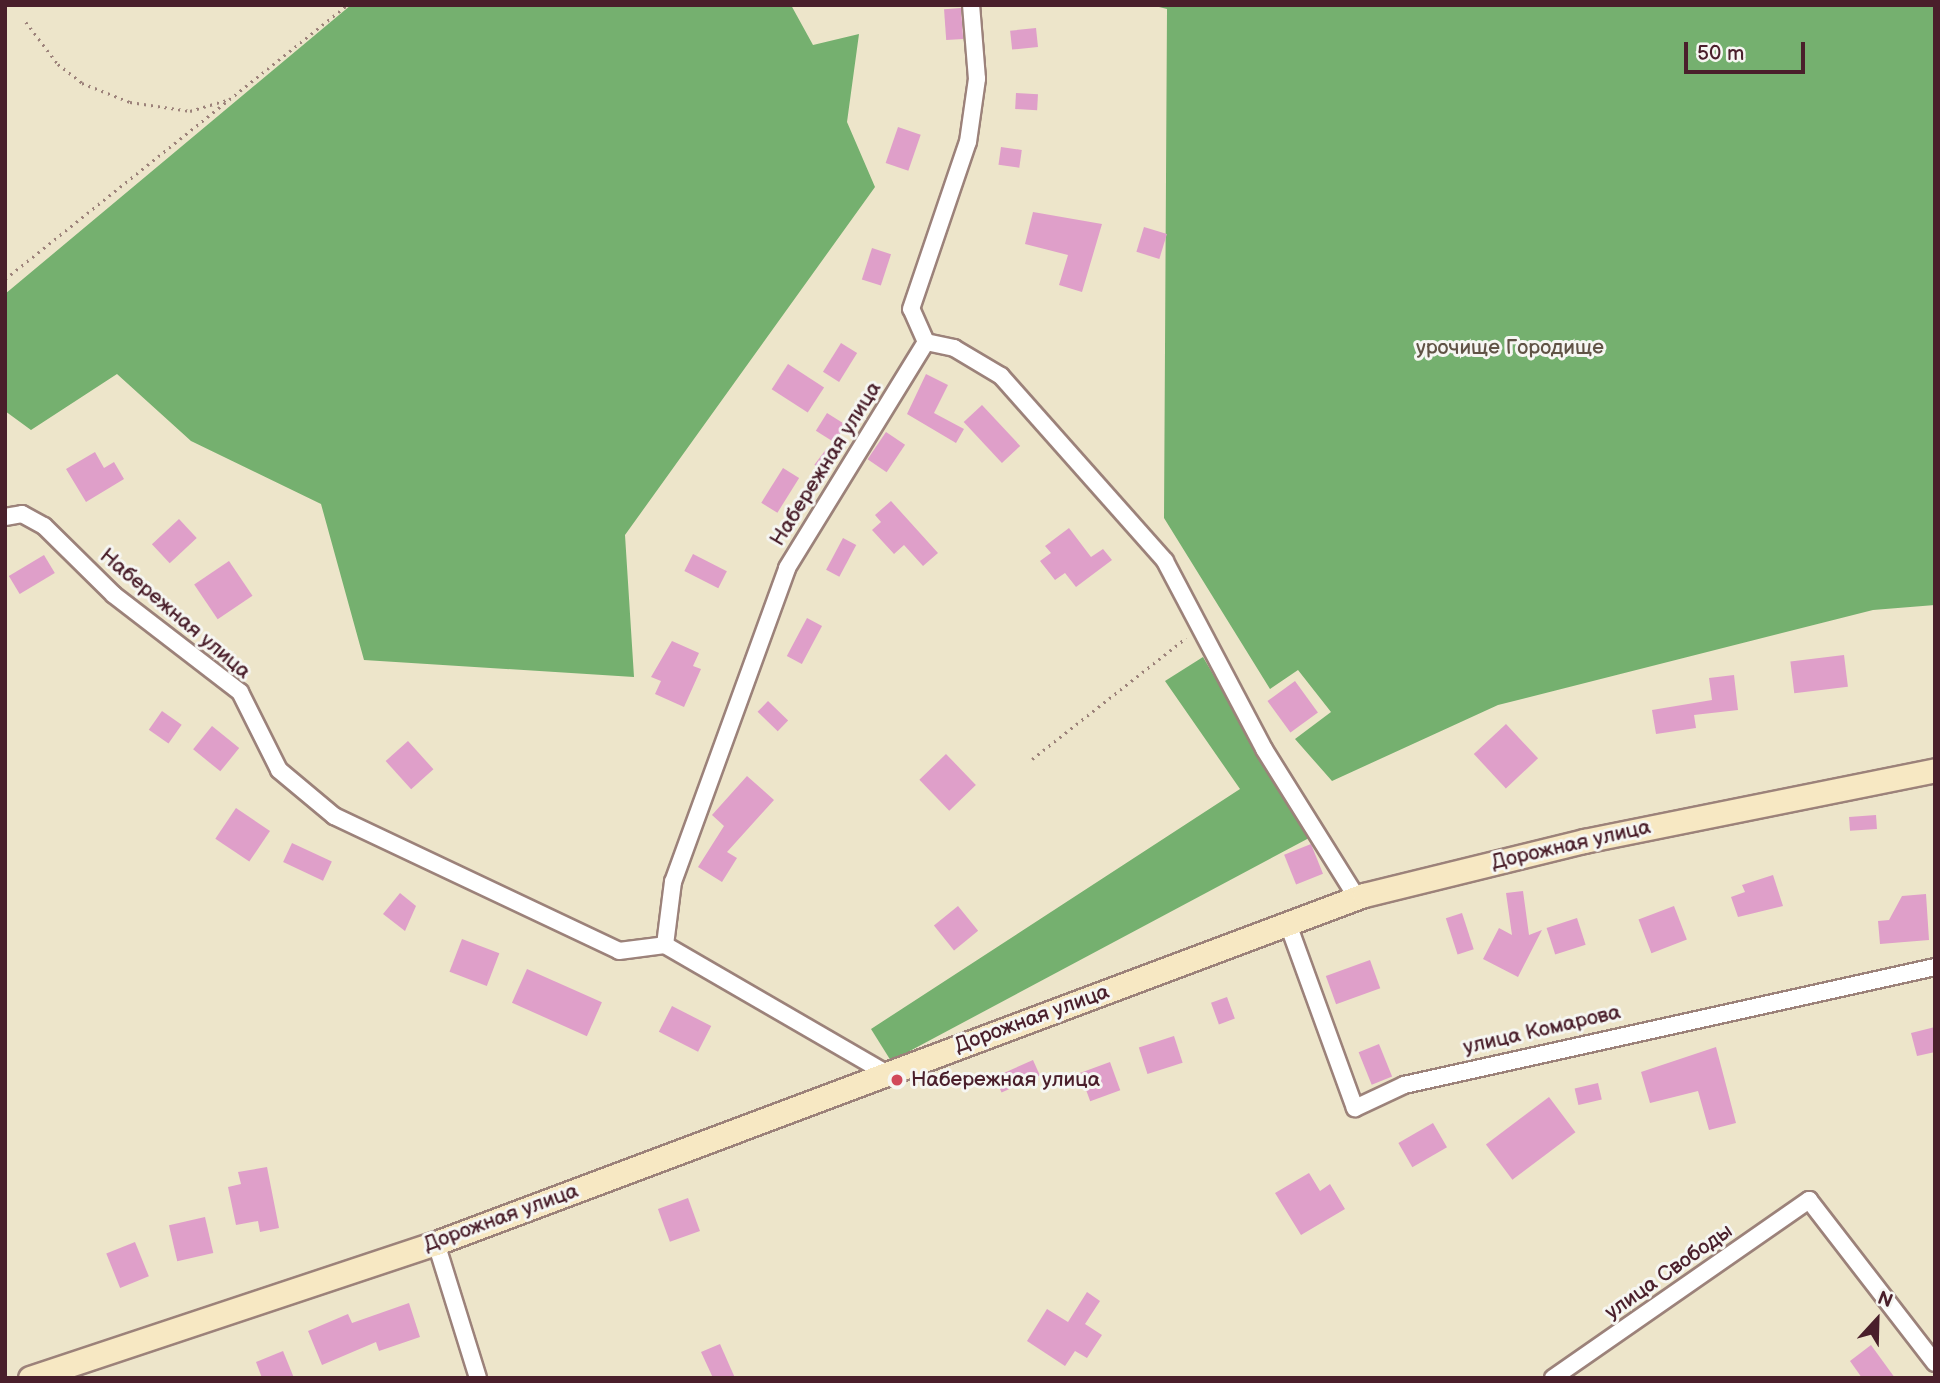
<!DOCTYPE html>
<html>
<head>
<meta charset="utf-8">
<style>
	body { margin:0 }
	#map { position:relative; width:1940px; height:1383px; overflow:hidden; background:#ede5ca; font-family:"Balsamiq Sans",sans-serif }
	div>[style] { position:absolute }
	.forest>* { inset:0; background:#75b06f }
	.building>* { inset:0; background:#df9fc9; transform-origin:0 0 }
	.path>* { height:2.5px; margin-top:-1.25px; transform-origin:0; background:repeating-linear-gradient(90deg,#9c827a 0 2px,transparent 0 7px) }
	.roads { filter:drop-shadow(2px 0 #9c827a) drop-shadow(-2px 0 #9c827a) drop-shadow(0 2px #9c827a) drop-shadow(0 -2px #9c827a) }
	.street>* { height:16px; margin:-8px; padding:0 8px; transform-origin:8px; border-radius:8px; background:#fff }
	.secondary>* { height:23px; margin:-11.5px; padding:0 11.5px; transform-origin:11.5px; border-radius:11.5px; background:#f7e8c3 }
	.dots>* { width:19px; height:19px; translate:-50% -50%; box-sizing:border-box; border:4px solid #f6f6f2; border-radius:50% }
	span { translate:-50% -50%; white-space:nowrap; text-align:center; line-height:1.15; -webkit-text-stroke:6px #f6f6f2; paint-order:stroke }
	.park-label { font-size:21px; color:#605345 }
	.street-label { font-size:21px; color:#4a1f2b }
	.poi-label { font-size:21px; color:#4a1f2b }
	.left { translate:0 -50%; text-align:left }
	.frame { position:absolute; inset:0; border:7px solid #4a1f2b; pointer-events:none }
	.north { position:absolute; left:1842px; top:1285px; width:70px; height:70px; -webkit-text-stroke:5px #f6f6f2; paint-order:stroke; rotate:22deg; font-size:19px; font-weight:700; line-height:28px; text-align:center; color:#4a1f2b }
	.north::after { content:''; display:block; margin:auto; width:24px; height:32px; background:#4a1f2b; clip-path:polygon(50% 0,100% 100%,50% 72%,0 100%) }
	.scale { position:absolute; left:1684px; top:42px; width:121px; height:32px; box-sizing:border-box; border:4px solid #4a1f2b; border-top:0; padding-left:9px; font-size:21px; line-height:24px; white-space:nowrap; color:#4a1f2b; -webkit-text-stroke:5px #f6f6f2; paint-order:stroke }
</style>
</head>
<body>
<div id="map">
	<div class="forest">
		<i style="clip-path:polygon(351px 5px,791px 5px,813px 45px,859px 34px,847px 122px,875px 187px,625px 535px,634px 677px,364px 660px,321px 504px,191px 441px,117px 374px,31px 430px,5px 411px,5px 294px)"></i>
		<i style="clip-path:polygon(1151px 5px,1935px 5px,1935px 605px,1873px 610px,1498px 705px,1332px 781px,1295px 739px,1331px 712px,1298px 670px,1270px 689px,1164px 518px,1167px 9px)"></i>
		<i style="clip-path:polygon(1203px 657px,1309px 838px,891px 1061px,871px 1029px,1240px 789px,1165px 681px)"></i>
	</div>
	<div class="building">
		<i style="left:961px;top:8px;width:31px;height:17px;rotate:86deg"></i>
		<i style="left:1036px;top:28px;width:19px;height:26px;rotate:84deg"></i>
		<i style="left:1016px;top:93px;width:22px;height:16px;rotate:3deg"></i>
		<i style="left:898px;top:127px;width:24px;height:38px;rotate:19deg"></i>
		<i style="left:1001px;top:147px;width:21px;height:18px;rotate:8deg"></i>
		<i style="clip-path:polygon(1033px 212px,1102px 224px,1082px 292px,1059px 285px,1068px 255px,1025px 244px)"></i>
		<i style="left:1144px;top:227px;width:24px;height:26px;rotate:17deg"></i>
		<i style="left:872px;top:248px;width:20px;height:33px;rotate:18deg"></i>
		<i style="left:841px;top:343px;width:19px;height:34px;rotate:32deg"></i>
		<i style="left:788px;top:364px;width:43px;height:30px;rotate:33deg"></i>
		<i style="clip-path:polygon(926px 374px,948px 385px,934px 413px,964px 429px,956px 443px,907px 414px)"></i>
		<i style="left:982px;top:405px;width:56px;height:25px;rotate:47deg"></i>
		<i style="left:827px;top:413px;width:22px;height:21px;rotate:32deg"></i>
		<i style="left:886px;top:432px;width:23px;height:33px;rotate:34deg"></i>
		<i style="left:827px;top:448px;width:15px;height:21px;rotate:37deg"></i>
		<i style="clip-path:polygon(95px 452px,104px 468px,114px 462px,124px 479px,86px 502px,66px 469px)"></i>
		<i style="left:783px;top:468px;width:19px;height:41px;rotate:32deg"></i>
		<i style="clip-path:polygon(891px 501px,938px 553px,923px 566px,904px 545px,894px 554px,872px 530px,881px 522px,875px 515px)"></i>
		<i style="left:179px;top:519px;width:26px;height:37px;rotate:47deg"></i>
		<i style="clip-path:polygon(1069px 528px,1091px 557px,1103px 549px,1112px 560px,1076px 587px,1065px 573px,1055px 580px,1040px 561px,1051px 553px,1045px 546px)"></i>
		<i style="left:843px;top:538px;width:15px;height:36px;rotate:28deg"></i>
		<i style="left:693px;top:554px;width:38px;height:19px;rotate:27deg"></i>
		<i style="left:44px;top:555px;width:21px;height:41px;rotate:59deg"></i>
		<i style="left:229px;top:561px;width:42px;height:42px;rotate:56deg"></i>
		<i style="left:807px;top:618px;width:17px;height:43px;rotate:28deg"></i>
		<i style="clip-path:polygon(672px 641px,699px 653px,693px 666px,701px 669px,684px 707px,655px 694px,661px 681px,651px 677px)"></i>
		<i style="left:1844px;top:655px;width:32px;height:54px;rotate:83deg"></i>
		<i style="clip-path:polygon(1734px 675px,1738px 710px,1694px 715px,1696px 728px,1656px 734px,1652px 710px,1712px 700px,1709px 678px)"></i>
		<i style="left:1295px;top:681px;width:39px;height:34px;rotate:54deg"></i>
		<i style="left:768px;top:701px;width:28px;height:15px;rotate:44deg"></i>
		<i style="left:162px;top:711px;width:24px;height:23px;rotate:35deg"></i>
		<i style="left:1506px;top:724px;width:47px;height:44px;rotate:47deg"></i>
		<i style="left:212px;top:726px;width:35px;height:30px;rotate:39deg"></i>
		<i style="left:408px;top:741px;width:38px;height:30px;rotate:48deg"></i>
		<i style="left:946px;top:754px;width:43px;height:37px;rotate:46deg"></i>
		<i style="clip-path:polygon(747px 776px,774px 800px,727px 852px,737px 858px,722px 882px,698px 867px,724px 826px,712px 815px)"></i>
		<i style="left:236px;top:808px;width:41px;height:37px;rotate:34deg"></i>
		<i style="left:1876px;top:815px;width:14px;height:27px;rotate:86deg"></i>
		<i style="left:292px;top:843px;width:44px;height:21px;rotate:25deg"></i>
		<i style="left:1311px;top:844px;width:32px;height:29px;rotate:68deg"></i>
		<i style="clip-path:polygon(1773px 875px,1783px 906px,1738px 917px,1731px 897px,1745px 892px,1742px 885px)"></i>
		<i style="clip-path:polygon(1523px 891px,1529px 935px,1542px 930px,1518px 977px,1483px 959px,1499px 928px,1512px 935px,1506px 893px)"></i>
		<i style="clip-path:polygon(400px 893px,416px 906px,405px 931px,383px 914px)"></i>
		<i style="clip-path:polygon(1926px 894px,1929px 940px,1880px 944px,1878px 921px,1889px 920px,1902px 896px)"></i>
		<i style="left:958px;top:906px;width:32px;height:31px;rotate:51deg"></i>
		<i style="left:1674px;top:906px;width:36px;height:38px;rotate:69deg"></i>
		<i style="left:1462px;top:913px;width:38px;height:17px;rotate:72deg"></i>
		<i style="left:1577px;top:918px;width:28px;height:32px;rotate:72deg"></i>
		<i style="left:462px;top:939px;width:40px;height:35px;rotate:21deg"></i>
		<i style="left:1370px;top:960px;width:30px;height:47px;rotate:70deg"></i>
		<i style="left:527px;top:969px;width:82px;height:37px;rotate:24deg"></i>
		<i style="left:1227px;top:997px;width:23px;height:17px;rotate:70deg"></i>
		<i style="left:672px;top:1006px;width:44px;height:29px;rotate:27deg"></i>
		<i style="clip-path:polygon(1935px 1027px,1935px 1052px,1917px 1056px,1911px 1033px)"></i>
		<i style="left:1174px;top:1036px;width:28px;height:37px;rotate:72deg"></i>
		<i style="left:1379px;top:1044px;width:35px;height:22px;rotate:68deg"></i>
		<i style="clip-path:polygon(1716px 1047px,1736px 1123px,1709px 1130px,1698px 1091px,1650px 1103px,1641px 1072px)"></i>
		<i style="left:1033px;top:1060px;width:17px;height:42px;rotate:66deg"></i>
		<i style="left:1110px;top:1062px;width:30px;height:32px;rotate:70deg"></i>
		<i style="left:1598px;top:1083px;width:17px;height:24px;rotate:77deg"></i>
		<i style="left:1549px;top:1097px;width:44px;height:79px;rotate:53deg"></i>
		<i style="left:1433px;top:1123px;width:28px;height:40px;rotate:60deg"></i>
		<i style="clip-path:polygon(267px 1167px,279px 1228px,260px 1232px,258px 1221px,236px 1225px,228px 1187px,241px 1184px,238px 1172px)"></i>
		<i style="clip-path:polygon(1309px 1173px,1320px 1191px,1330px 1184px,1345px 1209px,1301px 1235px,1275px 1193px)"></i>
		<i style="left:688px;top:1198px;width:35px;height:32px;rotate:70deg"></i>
		<i style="left:205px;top:1217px;width:37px;height:37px;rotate:77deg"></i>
		<i style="left:135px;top:1242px;width:37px;height:31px;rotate:68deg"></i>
		<i style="clip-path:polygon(1087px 1292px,1100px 1301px,1085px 1324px,1102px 1335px,1087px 1358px,1075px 1351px,1065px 1366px,1027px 1341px,1047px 1309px,1068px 1322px)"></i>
		<i style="clip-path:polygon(409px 1303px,420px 1337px,379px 1351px,376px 1342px,322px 1365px,308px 1331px,348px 1314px,352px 1323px)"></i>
		<i style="clip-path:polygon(720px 1344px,735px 1378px,713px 1378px,701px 1352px)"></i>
		<i style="clip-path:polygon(1871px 1345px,1895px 1378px,1862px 1378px,1850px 1361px)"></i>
		<i style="clip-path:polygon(283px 1351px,294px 1378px,262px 1378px,256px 1362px)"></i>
	</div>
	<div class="path">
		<i style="left:26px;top:22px;width:53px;rotate:52.7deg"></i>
		<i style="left:58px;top:64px;width:31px;rotate:38deg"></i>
		<i style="left:82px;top:83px;width:52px;rotate:21.6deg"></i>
		<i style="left:130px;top:102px;width:61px;rotate:8.5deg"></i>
		<i style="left:190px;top:111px;width:42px;rotate:-16.7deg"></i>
		<i style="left:5px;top:279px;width:438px;rotate:-38.7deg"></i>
		<i style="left:1032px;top:759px;width:196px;rotate:-38.2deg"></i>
	</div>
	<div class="roads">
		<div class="street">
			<i style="left:926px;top:342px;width:29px;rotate:12deg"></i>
			<i style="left:954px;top:348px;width:55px;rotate:30.8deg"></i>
			<i style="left:1001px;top:376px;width:247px;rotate:48.4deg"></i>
			<i style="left:1165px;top:561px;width:212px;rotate:62.2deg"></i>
			<i style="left:1264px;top:749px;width:176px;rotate:58deg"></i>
			<i style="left:5px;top:517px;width:17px;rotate:-10deg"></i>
			<i style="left:22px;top:514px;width:25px;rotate:29deg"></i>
			<i style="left:44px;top:526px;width:98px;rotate:44.6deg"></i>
			<i style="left:114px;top:595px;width:159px;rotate:37.6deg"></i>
			<i style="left:240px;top:692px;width:87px;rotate:63.4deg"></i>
			<i style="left:279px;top:770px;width:72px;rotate:39.9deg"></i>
			<i style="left:334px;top:816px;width:315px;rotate:25.3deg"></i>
			<i style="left:619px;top:951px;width:46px;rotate:-7.4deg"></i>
			<i style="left:665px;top:945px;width:255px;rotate:30.1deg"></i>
			<i style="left:1288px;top:924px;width:196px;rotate:70deg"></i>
			<i style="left:1355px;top:1108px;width:54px;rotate:-25.1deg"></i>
			<i style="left:1404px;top:1085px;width:544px;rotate:-12.53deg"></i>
			<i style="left:665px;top:945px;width:64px;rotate:-82.8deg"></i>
			<i style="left:673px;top:882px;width:334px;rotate:-70deg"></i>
			<i style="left:787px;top:568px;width:265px;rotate:-58.4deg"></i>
			<i style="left:926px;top:342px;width:36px;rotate:-114deg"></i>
			<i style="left:911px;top:309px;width:176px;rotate:-71.2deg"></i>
			<i style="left:968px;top:142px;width:64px;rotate:-81.9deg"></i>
			<i style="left:977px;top:79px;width:74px;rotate:-94.6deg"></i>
			<i style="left:436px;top:1243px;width:141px;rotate:72.7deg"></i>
			<i style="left:1553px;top:1378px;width:312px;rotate:-34.8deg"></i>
			<i style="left:1809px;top:1200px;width:206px;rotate:52.3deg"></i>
		</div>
		<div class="secondary">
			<i style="left:30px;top:1378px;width:428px;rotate:-18.4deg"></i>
			<i style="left:436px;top:1243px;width:991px;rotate:-20.56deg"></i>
			<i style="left:1364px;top:895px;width:227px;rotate:-13.8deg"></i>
			<i style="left:1584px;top:841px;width:358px;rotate:-11.4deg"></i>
		</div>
	</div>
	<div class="dots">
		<i style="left:897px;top:1080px;background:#d1495b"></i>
	</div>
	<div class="park-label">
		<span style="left:1510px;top:348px">урочище Городище</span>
	</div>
	<div class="street-label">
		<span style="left:826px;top:464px;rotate:-58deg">Набережная улица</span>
		<span style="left:175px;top:614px;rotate:40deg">Набережная улица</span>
		<span style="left:1571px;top:845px;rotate:-13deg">Дорожная улица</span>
		<span style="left:1032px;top:1019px;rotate:-20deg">Дорожная улица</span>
		<span style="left:1542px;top:1030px;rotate:-13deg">улица Комарова</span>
		<span style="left:501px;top:1218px;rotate:-20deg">Дорожная улица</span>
		<span style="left:1669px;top:1272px;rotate:-35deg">улица Свободы</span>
	</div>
	<div class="poi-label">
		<span class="left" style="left:911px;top:1080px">Набережная улица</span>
	</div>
	<div class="frame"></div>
	<div class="north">N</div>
	<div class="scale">50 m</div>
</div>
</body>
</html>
